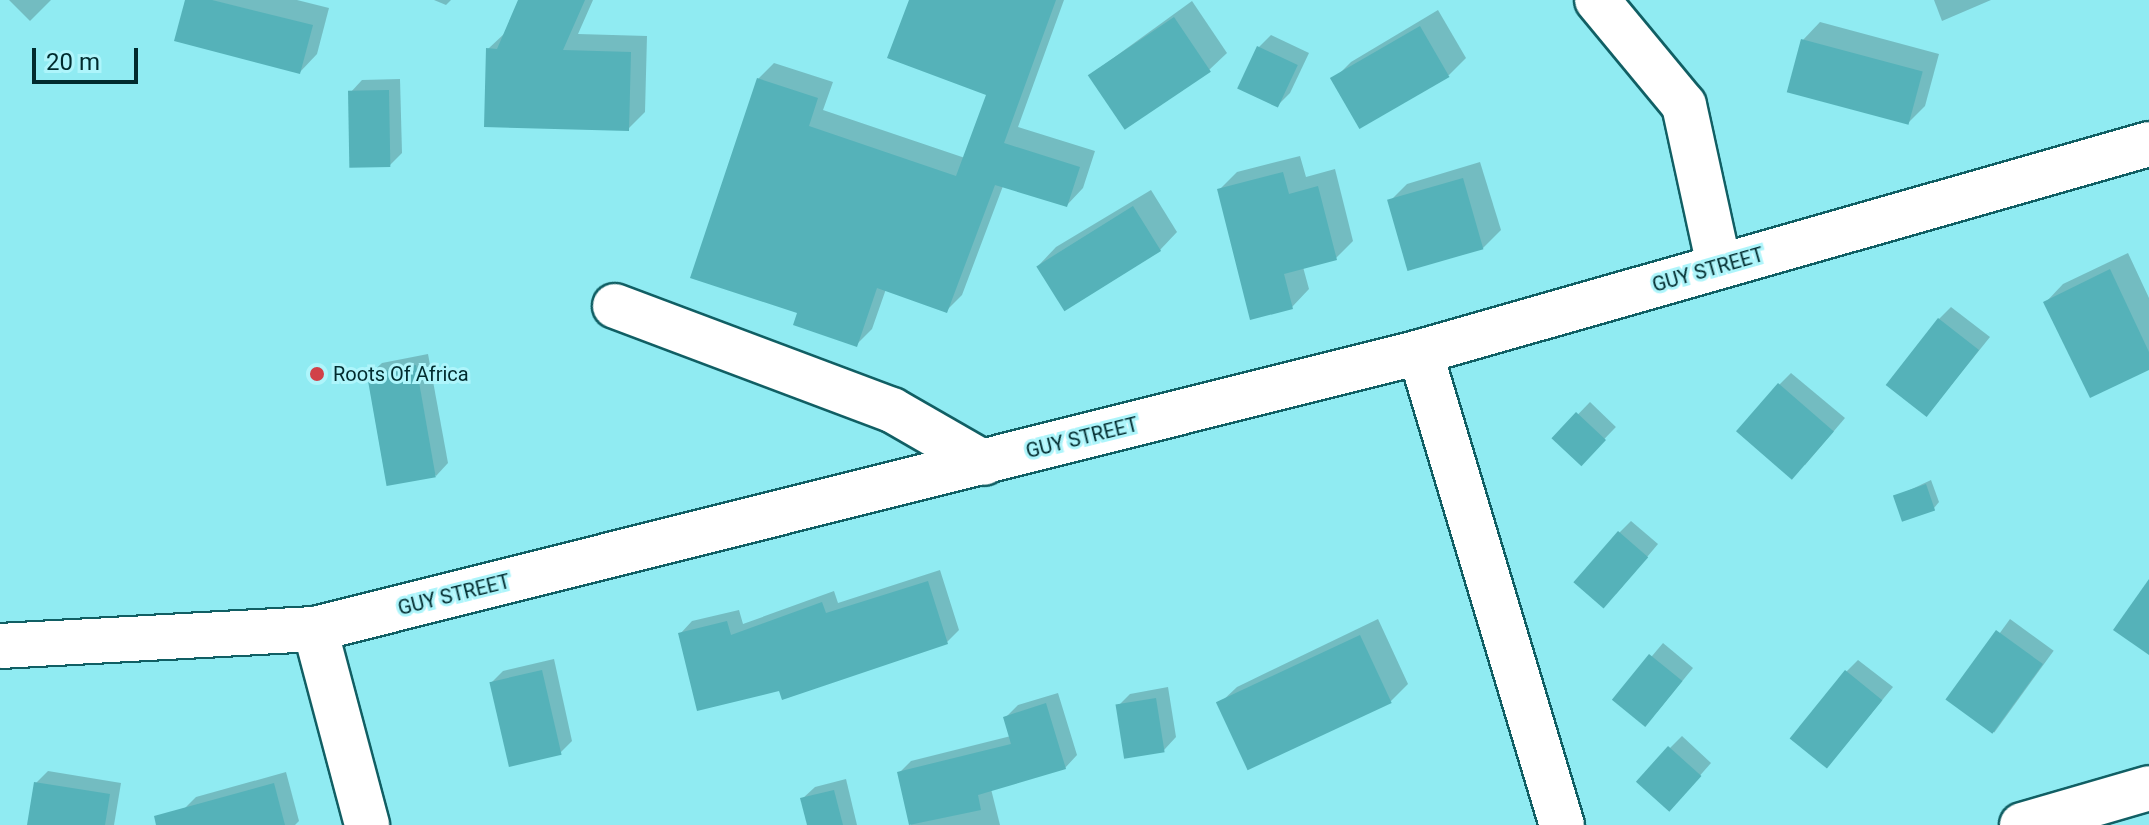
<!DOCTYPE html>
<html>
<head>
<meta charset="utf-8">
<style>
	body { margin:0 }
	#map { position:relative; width:2149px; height:825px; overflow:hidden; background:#90ebf2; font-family:Roboto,sans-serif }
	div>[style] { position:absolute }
	.shadow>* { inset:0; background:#0003; transform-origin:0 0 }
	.building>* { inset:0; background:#55b2b9; transform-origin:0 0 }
	.roads { filter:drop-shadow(2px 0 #115f64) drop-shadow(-2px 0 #115f64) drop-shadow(0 2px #115f64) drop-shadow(0 -2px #115f64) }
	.minor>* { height:44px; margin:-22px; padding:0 22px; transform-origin:22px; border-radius:22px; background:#fff }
	.dots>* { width:22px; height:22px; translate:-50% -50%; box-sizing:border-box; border:4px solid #aef5fb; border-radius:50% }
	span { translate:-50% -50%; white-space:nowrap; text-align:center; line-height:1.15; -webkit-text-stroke:6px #aef5fb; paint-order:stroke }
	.street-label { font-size:20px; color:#012b2e }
	.poi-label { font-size:20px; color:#012b2e }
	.left { translate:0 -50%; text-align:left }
	.scale { position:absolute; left:32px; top:48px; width:106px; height:36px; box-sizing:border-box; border:4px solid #012b2e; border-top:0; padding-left:10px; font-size:24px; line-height:28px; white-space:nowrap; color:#012b2e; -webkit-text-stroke:6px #aef5fb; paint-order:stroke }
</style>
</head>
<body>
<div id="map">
	<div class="shadow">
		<i style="clip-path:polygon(9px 0,51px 0,30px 21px)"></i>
		<i style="clip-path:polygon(187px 0,297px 0,329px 8px,317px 54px,300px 72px)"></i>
		<i style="clip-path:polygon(434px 0,451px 0,446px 5px)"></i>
		<i style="clip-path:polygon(521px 0,593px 0,578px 34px,647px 36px,645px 112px,628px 129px,488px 49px,505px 33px)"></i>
		<i style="clip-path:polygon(911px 0,1064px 0,1018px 127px,1095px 151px,1083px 188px,1067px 205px,1003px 186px,962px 295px,946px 311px,886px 289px,872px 329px,856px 345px,800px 311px,758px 79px,774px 63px,833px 82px,823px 110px,965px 158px,989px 94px)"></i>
		<i style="clip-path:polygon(1934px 0,1991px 0,1942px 21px)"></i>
		<i style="clip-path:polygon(1192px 1px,1227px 53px,1209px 70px,1090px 75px)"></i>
		<i style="clip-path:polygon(1438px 10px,1466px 58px,1449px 75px,1333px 80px,1351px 62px)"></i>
		<i style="clip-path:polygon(1820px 22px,1939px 54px,1925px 106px,1907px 124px,1803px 40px)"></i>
		<i style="clip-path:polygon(1271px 35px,1309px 53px,1290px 93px,1278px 105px,1259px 47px)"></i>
		<i style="clip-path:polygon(400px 79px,402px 153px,390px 165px,350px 93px,362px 80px)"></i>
		<i style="clip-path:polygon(1300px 156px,1306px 177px,1335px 169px,1353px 241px,1336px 258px,1303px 267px,1309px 289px,1292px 307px,1219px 190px,1237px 172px)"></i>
		<i style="clip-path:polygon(1480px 162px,1501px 230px,1483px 248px,1389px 202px,1407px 184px)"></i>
		<i style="clip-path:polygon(1151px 190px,1177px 232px,1160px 250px,1039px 265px,1056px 247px)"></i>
		<i style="clip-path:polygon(2128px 253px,2149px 298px,2149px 367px,2046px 302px,2063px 284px)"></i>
		<i style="clip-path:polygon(1951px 307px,1990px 337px,1927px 415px,1939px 319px)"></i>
		<i style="clip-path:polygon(428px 354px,448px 463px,436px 476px,369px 375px,382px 363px)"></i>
		<i style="clip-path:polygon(1791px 373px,1845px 418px,1805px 465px,1779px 385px)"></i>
		<i style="left:1590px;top:402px;width:36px;height:51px;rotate:44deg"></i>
		<i style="clip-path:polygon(1931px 480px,1939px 502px,1934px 508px,1895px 497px)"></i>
		<i style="clip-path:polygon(1631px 521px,1658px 544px,1616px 594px,1619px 533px)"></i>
		<i style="clip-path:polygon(940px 570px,959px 630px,947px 642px,780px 688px,680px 634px,692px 621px,739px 610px,743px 624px,834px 591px,838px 603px)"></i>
		<i style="clip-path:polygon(1378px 619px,1408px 684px,1391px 701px,1219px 704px,1237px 687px)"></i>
		<i style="left:2010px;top:619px;width:54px;height:101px;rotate:36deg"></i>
		<i style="clip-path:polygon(1663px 643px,1693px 668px,1657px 712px,1615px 700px)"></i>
		<i style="clip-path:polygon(554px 659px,572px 741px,560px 753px,491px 683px,503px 671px)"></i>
		<i style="clip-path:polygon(1858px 660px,1893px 687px,1828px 766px,1846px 672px)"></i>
		<i style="clip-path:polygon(1168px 687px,1176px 737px,1164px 750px,1118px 706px,1130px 694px)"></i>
		<i style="clip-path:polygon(1058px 693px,1077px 755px,1065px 768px,991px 789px,1000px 825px,911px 825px,899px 773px,911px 761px,1011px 736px,1006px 717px,1018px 705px)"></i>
		<i style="clip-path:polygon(1682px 736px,1711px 763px,1681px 797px,1670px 748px)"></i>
		<i style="clip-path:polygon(48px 771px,121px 783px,114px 825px,29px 825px,36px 783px)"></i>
		<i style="clip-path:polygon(286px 772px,299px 821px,295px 825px,189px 825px,184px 809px,196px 797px)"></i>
		<i style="clip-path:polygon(846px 779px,857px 825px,809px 825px,802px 799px,815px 787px)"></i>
	</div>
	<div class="building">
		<i style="clip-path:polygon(185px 0,212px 0,313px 25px,300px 74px,174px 41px)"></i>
		<i style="clip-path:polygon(518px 0,585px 0,563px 50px,631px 52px,629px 131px,484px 127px,486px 48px,497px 49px)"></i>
		<i style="clip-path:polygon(909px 0,1056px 0,1004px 143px,1080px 167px,1067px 207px,995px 185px,947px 313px,877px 288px,857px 347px,793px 325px,797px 313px,690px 278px,757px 78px,818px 98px,809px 126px,956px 176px,986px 95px,887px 58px)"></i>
		<i style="left:1174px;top:17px;width:66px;height:104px;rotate:56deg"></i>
		<i style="left:1420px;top:26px;width:59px;height:104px;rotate:60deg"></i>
		<i style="left:1801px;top:39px;width:126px;height:55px;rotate:15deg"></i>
		<i style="left:1257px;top:46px;width:45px;height:47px;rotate:25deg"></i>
		<i style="left:389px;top:90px;width:77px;height:41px;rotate:89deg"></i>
		<i style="clip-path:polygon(1283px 172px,1289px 194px,1318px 186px,1337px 260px,1284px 274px,1293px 309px,1250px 320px,1217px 189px)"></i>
		<i style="left:1463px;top:178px;width:74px;height:79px;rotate:74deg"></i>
		<i style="left:1133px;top:206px;width:53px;height:114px;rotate:58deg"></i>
		<i style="clip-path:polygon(2110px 269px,2149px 352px,2149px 370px,2090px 398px,2043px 302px)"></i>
		<i style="left:1938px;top:318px;width:52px;height:85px;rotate:38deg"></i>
		<i style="left:416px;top:365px;width:114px;height:50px;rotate:80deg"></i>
		<i style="left:1778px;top:383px;width:74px;height:64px;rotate:41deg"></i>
		<i style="left:1576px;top:412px;width:41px;height:36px;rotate:43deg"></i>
		<i style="left:1926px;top:484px;width:28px;height:35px;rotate:71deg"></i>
		<i style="left:1618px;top:531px;width:40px;height:68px;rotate:41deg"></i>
		<i style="clip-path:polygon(2149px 579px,2149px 655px,2113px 630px)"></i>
		<i style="clip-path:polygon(928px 581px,948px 644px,782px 700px,779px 691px,697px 711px,678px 633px,727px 621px,731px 635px,822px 602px,826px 613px)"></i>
		<i style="left:1996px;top:630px;width:58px;height:86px;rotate:36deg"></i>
		<i style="left:1360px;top:635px;width:75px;height:159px;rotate:65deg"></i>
		<i style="left:1649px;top:654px;width:43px;height:59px;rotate:39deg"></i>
		<i style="left:542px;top:670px;width:87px;height:54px;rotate:77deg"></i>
		<i style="left:1845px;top:670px;width:48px;height:88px;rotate:39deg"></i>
		<i style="left:1156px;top:698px;width:55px;height:41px;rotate:81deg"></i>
		<i style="clip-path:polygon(1046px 703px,1066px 769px,978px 795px,981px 810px,909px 825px,897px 772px,1011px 744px,1003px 717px)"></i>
		<i style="left:1668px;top:746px;width:45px;height:48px;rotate:42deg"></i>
		<i style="clip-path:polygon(34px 782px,110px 794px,105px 825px,27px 825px)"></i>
		<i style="clip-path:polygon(274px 783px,285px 825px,156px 825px,154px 816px)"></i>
		<i style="clip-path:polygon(834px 790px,843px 825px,807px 825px,800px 798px)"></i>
	</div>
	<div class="roads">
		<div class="minor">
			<i style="left:1597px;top:0;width:136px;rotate:50.4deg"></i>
			<i style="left:1684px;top:105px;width:165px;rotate:77.7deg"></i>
			<i style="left:615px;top:306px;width:296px;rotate:20.6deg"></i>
			<i style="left:892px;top:410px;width:106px;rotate:29.9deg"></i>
			<i style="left:1420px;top:352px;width:494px;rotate:73.3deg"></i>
			<i style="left:315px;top:629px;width:203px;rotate:75.1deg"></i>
			<i style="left:0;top:646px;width:315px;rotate:-3.1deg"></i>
			<i style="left:315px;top:629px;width:1139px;rotate:-14.07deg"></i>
			<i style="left:1420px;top:352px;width:758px;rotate:-15.92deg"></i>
			<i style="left:2022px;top:825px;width:132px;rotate:-16.2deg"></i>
		</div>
	</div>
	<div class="dots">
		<i style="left:317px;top:374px;background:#d14149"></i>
	</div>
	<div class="street-label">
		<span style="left:1708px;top:270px;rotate:-16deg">GUY STREET</span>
		<span style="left:1082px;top:438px;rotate:-14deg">GUY STREET</span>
		<span style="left:454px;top:595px;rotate:-14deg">GUY STREET</span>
	</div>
	<div class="poi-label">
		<span class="left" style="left:333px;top:374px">Roots Of Africa</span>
	</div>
	<div class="scale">20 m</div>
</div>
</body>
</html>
